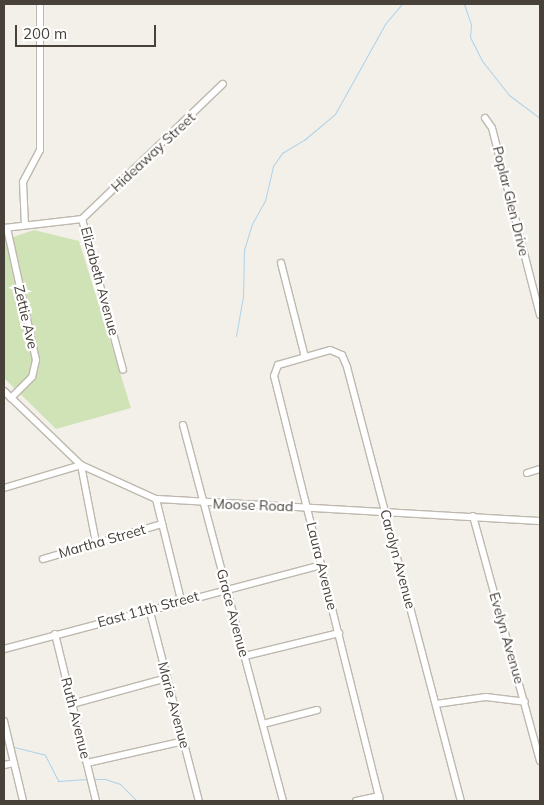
<!DOCTYPE html>
<html>
<head>
<meta charset="utf-8">
<style>
	body { margin:0 }
	#map { position:relative; width:544px; height:805px; overflow:hidden; background:#f3f0ea; font-family:Mulish,sans-serif }
	div>[style] { position:absolute }
	.green>* { inset:0; background:#d0e3b7 }
	.stream>* { height:1px; margin:-0.5px; padding:0 0.5px; transform-origin:0.5px; border-radius:0.5px; background:#add2e9 }
	.roads { filter:drop-shadow(1px 0 #beb8ae) drop-shadow(-1px 0 #beb8ae) drop-shadow(0 1px #beb8ae) drop-shadow(0 -1px #beb8ae) }
	.minor>* { height:6px; margin:-3px; padding:0 3px; transform-origin:3px; border-radius:3px; background:#fff }
	span { translate:-50% -50%; white-space:nowrap; text-align:center; line-height:1.15; -webkit-text-stroke:4.5px #fff; paint-order:stroke }
	.street-label { font-size:14px; color:#474139 }
	.frame { position:absolute; inset:0; border:5px solid #474139; pointer-events:none }
	.scale { position:absolute; left:15px; top:25px; width:141px; height:22px; box-sizing:border-box; border:2px solid #474139; border-top:0; padding-left:6px; font-size:15px; line-height:18px; white-space:nowrap; color:#474139; -webkit-text-stroke:4px #fff; paint-order:stroke }
</style>
</head>
<body>
<div id="map">
	<div class="green">
		<i style="clip-path:polygon(34px 230px,79px 241px,131px 408px,56px 429px,4px 378px,4px 240px)"></i>
	</div>
	<div class="stream">
		<i style="left:464px;top:4px;width:21px;rotate:71deg"></i>
		<i style="left:471px;top:24px;width:13px;rotate:94deg"></i>
		<i style="left:470px;top:37px;width:28px;rotate:63deg"></i>
		<i style="left:483px;top:62px;width:42px;rotate:51.8deg"></i>
		<i style="left:509px;top:95px;width:39px;rotate:37deg"></i>
		<i style="left:236px;top:336px;width:39px;rotate:-80deg"></i>
		<i style="left:243px;top:298px;width:48px;rotate:-88.8deg"></i>
		<i style="left:244px;top:250px;width:27px;rotate:-73deg"></i>
		<i style="left:252px;top:224px;width:26px;rotate:-61deg"></i>
		<i style="left:265px;top:201px;width:36px;rotate:-77deg"></i>
		<i style="left:273px;top:166px;width:16px;rotate:-55deg"></i>
		<i style="left:282px;top:153px;width:26px;rotate:-31deg"></i>
		<i style="left:304px;top:140px;width:40px;rotate:-40deg"></i>
		<i style="left:335px;top:114px;width:103px;rotate:-60.9deg"></i>
		<i style="left:385px;top:24px;width:26px;rotate:-50deg"></i>
		<i style="left:14px;top:747px;width:32px;rotate:14deg"></i>
		<i style="left:45px;top:755px;width:29px;rotate:63deg"></i>
		<i style="left:58px;top:781px;width:29px;rotate:-4deg"></i>
		<i style="left:93px;top:779px;width:12px"></i>
		<i style="left:105px;top:779px;width:16px;rotate:18deg"></i>
		<i style="left:120px;top:784px;width:24px;rotate:45deg"></i>
	</div>
	<div class="roads">
		<div class="minor">
			<i style="left:485px;top:118px;width:12px;rotate:55deg"></i>
			<i style="left:492px;top:128px;width:193px;rotate:75.6deg"></i>
			<i style="left:82px;top:219px;width:195px;rotate:-43.8deg"></i>
			<i style="left:82px;top:219px;width:156px;rotate:74.8deg"></i>
			<i style="left:25px;top:225px;width:43px;rotate:-92.7deg"></i>
			<i style="left:23px;top:182px;width:36px;rotate:-62deg"></i>
			<i style="left:40px;top:150px;width:146px;rotate:-90deg"></i>
			<i style="left:4px;top:228px;width:79px;rotate:-6.6deg"></i>
			<i style="left:7px;top:228px;width:135px;rotate:77.6deg"></i>
			<i style="left:36px;top:360px;width:17px;rotate:103deg"></i>
			<i style="left:32px;top:377px;width:30px;rotate:135deg"></i>
			<i style="left:281px;top:263px;width:97px;rotate:75.7deg"></i>
			<i style="left:4px;top:391px;width:107px;rotate:43.9deg"></i>
			<i style="left:81px;top:465px;width:82px;rotate:24.4deg"></i>
			<i style="left:156px;top:499px;width:385px;rotate:3.3deg"></i>
			<i style="left:183px;top:425px;width:389px;rotate:75.1deg"></i>
			<i style="left:527px;top:473px;width:14px;rotate:-17deg"></i>
			<i style="left:4px;top:488px;width:80px;rotate:-16.6deg"></i>
			<i style="left:81px;top:465px;width:79px;rotate:79.1deg"></i>
			<i style="left:156px;top:499px;width:104px;rotate:76.1deg"></i>
			<i style="left:473px;top:516px;width:254px;rotate:74.7deg"></i>
			<i style="left:43px;top:559px;width:124px;rotate:-16.4deg"></i>
			<i style="left:149px;top:608px;width:199px;rotate:75.5deg"></i>
			<i style="left:55px;top:634px;width:172px;rotate:76.2deg"></i>
			<i style="left:4px;top:649px;width:328px;rotate:-14.8deg"></i>
			<i style="left:245px;top:656px;width:97px;rotate:-13.7deg"></i>
			<i style="left:72px;top:704px;width:98px;rotate:-15.3deg"></i>
			<i style="left:436px;top:704px;width:50px;rotate:-8deg"></i>
			<i style="left:486px;top:697px;width:39px;rotate:7deg"></i>
			<i style="left:4px;top:721px;width:82px;rotate:76.6deg"></i>
			<i style="left:263px;top:724px;width:56px;rotate:-14.5deg"></i>
			<i style="left:87px;top:763px;width:99px;rotate:-12.8deg"></i>
			<i style="left:4px;top:765px;width:10px;rotate:-11deg"></i>
			<i style="left:356px;top:801px;width:24px;rotate:-12deg"></i>
			<i style="left:380px;top:801px;width:438px;rotate:-104deg"></i>
			<i style="left:274px;top:376px;width:12px;rotate:-70deg"></i>
			<i style="left:278px;top:365px;width:54px;rotate:-16.1deg"></i>
			<i style="left:330px;top:350px;width:13px;rotate:23deg"></i>
			<i style="left:342px;top:355px;width:13px;rotate:67deg"></i>
			<i style="left:347px;top:367px;width:449px;rotate:75.3deg"></i>
		</div>
	</div>
	<div class="street-label">
		<span style="left:153px;top:152px;rotate:-43deg">Hideaway Street</span>
		<span style="left:511px;top:201px;rotate:76deg">Poplar Glen Drive</span>
		<span style="left:100px;top:281px;rotate:75deg">Elizabeth Avenue</span>
		<span style="left:26px;top:317px;rotate:77deg">Zettie Ave</span>
		<span style="left:253px;top:505px;rotate:2deg">Moose Road</span>
		<span style="left:102px;top:541px;rotate:-16deg">Martha Street</span>
		<span style="left:398px;top:559px;rotate:75deg">Carolyn Avenue</span>
		<span style="left:322px;top:566px;rotate:76deg">Laura Avenue</span>
		<span style="left:148px;top:609px;rotate:-15deg">East 11th Street</span>
		<span style="left:233px;top:613px;rotate:75deg">Grace Avenue</span>
		<span style="left:507px;top:638px;rotate:74deg">Evelyn Avenue</span>
		<span style="left:174px;top:705px;rotate:75deg">Marie Avenue</span>
		<span style="left:76px;top:718px;rotate:76deg">Ruth Avenue</span>
	</div>
	<div class="frame"></div>
	<div class="scale">200 m</div>
</div>
</body>
</html>
